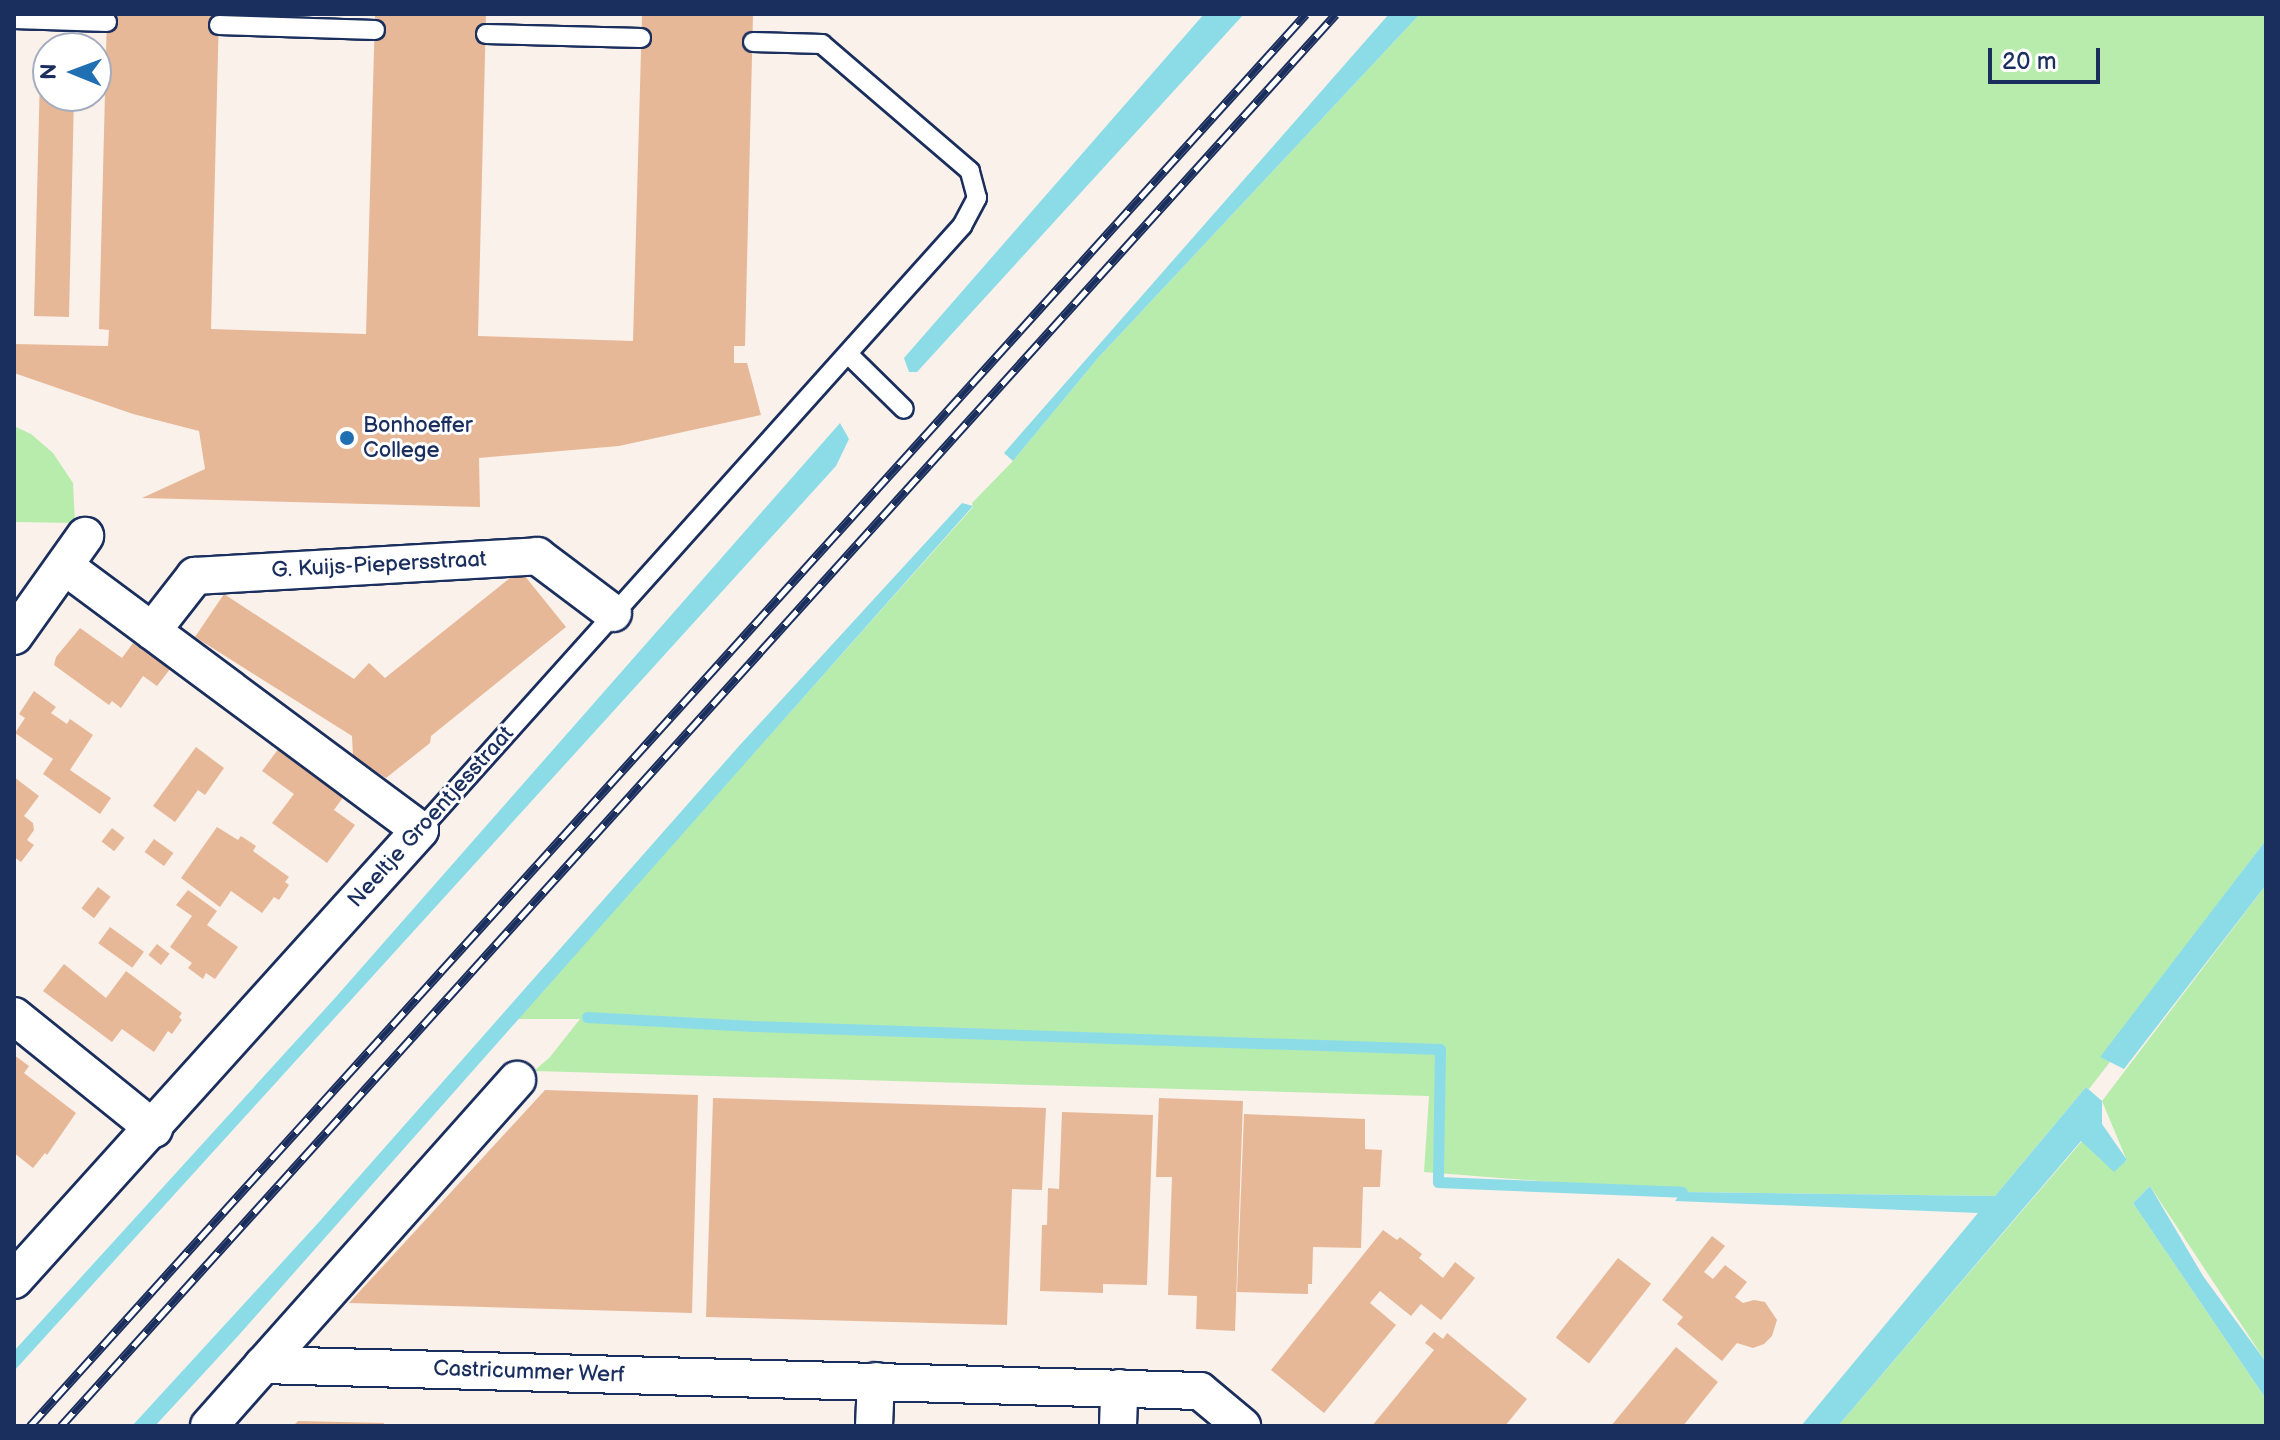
<!DOCTYPE html>
<html>
<head>
<meta charset="utf-8">
<style>
	body { margin:0 }
	#map { position:relative; width:2280px; height:1440px; overflow:hidden; background:#faf1ea; font-family:"Balsamiq Sans",sans-serif }
	div>[style] { position:absolute }
	.green>* { inset:0; background:#b8ecad }
	.water>* { inset:0; background:#8cdce8 }
	.stream>* { height:11px; margin:-5.5px; padding:0 5.5px; transform-origin:5.5px; border-radius:5.5px; background:#8cdce8 }
	.building>* { inset:0; background:#e7b898; transform-origin:0 0 }
	.roads { filter:drop-shadow(2px 0 #1b2f5e) drop-shadow(-2px 0 #1b2f5e) drop-shadow(0 2px #1b2f5e) drop-shadow(0 -2px #1b2f5e) }
	.lane>* { height:18px; margin:-9px; padding:0 9px; transform-origin:9px; border-radius:9px; background:#fff }
	.street>* { height:36px; margin:-18px; padding:0 18px; transform-origin:18px; border-radius:18px; background:#fff }
	.rail>* { height:9px; margin-top:-4.5px; transform-origin:0; background:repeating-linear-gradient(90deg,#fff 0 18px,#1b2f5e 0 36px); box-sizing:border-box; border-block:2px solid #1b2f5e }
	.dots>* { width:22px; height:22px; translate:-50% -50%; box-sizing:border-box; border:4px solid #fff; border-radius:50% }
	span { translate:-50% -50%; white-space:nowrap; text-align:center; line-height:1.15; -webkit-text-stroke:6px #fff; paint-order:stroke }
	.poi-label { font-size:22px; color:#1b2f5e }
	.left { translate:0 -50%; text-align:left }
	.street-label { font-size:22px; color:#1b2f5e }
	.frame { position:absolute; inset:0; border:16px solid #1b2f5e; pointer-events:none }
	.north { position:absolute; left:32px; top:32px; width:80px; height:80px; box-sizing:border-box; background:#fff; border:2px solid #a4acbf; border-radius:50%; rotate:271deg; font-size:22px; font-weight:700; line-height:32px; text-align:center; color:#1b2f5e }
	.north::after { content:''; display:block; margin:auto; width:28px; height:36px; background:#1f6fb2; clip-path:polygon(50% 0,100% 100%,50% 72%,0 100%) }
	.scale { position:absolute; left:1988px; top:48px; width:112px; height:36px; box-sizing:border-box; border:4px solid #1b2f5e; border-top:0; padding-left:10px; font-size:24px; line-height:28px; white-space:nowrap; color:#1b2f5e; -webkit-text-stroke:6px #fff; paint-order:stroke }
</style>
</head>
<body>
<div id="map">
	<div class="green">
		<i style="clip-path:polygon(1420px 14px,2266px 14px,2266px 840px,2101px 1057px,2110px 1062px,2089px 1089px,2086px 1087px,1995px 1196px,1682px 1192px,1424px 1172px,1429px 1096px,534px 1071px,550px 1057px,580px 1019px,517px 1019px,973px 507px,972px 503px,1013px 461px,1098px 358px)"></i>
		<i style="clip-path:polygon(14px 426px,31px 434px,53px 453px,73px 483px,75px 523px,14px 522px)"></i>
		<i style="clip-path:polygon(2266px 885px,2266px 1362px,2150px 1186px,2133px 1203px,2266px 1399px,2266px 1426px,1838px 1426px,2082px 1141px,2112px 1166px,2127px 1161px,2102px 1101px)"></i>
	</div>
	<div class="water">
		<i style="clip-path:polygon(1204px 14px,1244px 14px,917px 372px,909px 372px,904px 358px)"></i>
		<i style="clip-path:polygon(1389px 14px,1420px 14px,1098px 358px,1013px 461px,1004px 453px)"></i>
		<i style="clip-path:polygon(840px 423px,849px 439px,836px 466px,14px 1371px,14px 1351px,335px 998px)"></i>
		<i style="clip-path:polygon(962px 503px,973px 506px,238px 1336px,155px 1426px,132px 1426px,319px 1222px,739px 746px)"></i>
		<i style="clip-path:polygon(2266px 840px,2266px 885px,2124px 1069px,2100px 1057px)"></i>
		<i style="clip-path:polygon(2086px 1087px,2102px 1101px,2102px 1124px,2127px 1160px,2114px 1172px,2081px 1141px,1838px 1426px,1801px 1426px,1978px 1213px,1675px 1201px,1682px 1192px,1995px 1196px)"></i>
		<i style="clip-path:polygon(2150px 1186px,2203px 1276px,2266px 1362px,2266px 1399px,2133px 1203px)"></i>
	</div>
	<div class="stream">
		<i style="left:587px;top:1017px;width:166px;rotate:3.1deg"></i>
		<i style="left:753px;top:1026px;width:687px;rotate:1.92deg"></i>
		<i style="left:1440px;top:1049px;width:133px;rotate:90.9deg"></i>
		<i style="left:1438px;top:1182px;width:244px;rotate:2.3deg"></i>
	</div>
	<div class="building">
		<i style="clip-path:polygon(107px 14px,219px 14px,211px 329px,366px 334px,375px 14px,486px 14px,478px 336px,633px 341px,642px 14px,753px 15px,745px 346px,734px 346px,734px 363px,747px 363px,761px 415px,619px 446px,479px 458px,480px 507px,142px 498px,205px 469px,199px 431px,133px 414px,14px 373px,14px 344px,108px 346px,109px 330px,99px 329px)"></i>
		<i style="clip-path:polygon(40px 74px,48px 74px,48px 96px,74px 96px,69px 317px,34px 316px)"></i>
		<i style="clip-path:polygon(520px 570px,566px 627px,431px 736px,430px 743px,386px 778px,353px 757px,352px 736px,195px 637px,224px 594px,354px 679px,369px 663px,385px 678px)"></i>
		<i style="clip-path:polygon(80px 628px,122px 658px,133px 643px,170px 669px,157px 686px,143px 676px,121px 708px,112px 701px,109px 705px,54px 665px,56px 657px)"></i>
		<i style="clip-path:polygon(34px 691px,56px 707px,51px 713px,67px 724px,70px 719px,93px 735px,70px 770px,111px 798px,100px 814px,43px 774px,53px 759px,15px 733px,25px 718px,19px 714px)"></i>
		<i style="clip-path:polygon(196px 747px,224px 768px,205px 795px,198px 790px,175px 822px,153px 806px)"></i>
		<i style="clip-path:polygon(279px 748px,344px 796px,334px 810px,355px 825px,327px 863px,272px 823px,294px 794px,262px 771px)"></i>
		<i style="clip-path:polygon(14px 777px,39px 796px,24px 816px,33px 823px,34px 830px,27px 840px,34px 845px,21px 862px,14px 857px)"></i>
		<i style="clip-path:polygon(217px 827px,238px 840px,241px 836px,256px 846px,253px 851px,289px 877px,285px 882px,289px 885px,279px 900px,274px 897px,262px 913px,231px 891px,220px 907px,181px 878px)"></i>
		<i style="left:112px;top:828px;width:16px;height:17px;rotate:38deg"></i>
		<i style="left:154px;top:839px;width:24px;height:16px;rotate:36deg"></i>
		<i style="left:98px;top:887px;width:16px;height:27px;rotate:38deg"></i>
		<i style="clip-path:polygon(188px 890px,217px 911px,207px 925px,238px 947px,215px 979px,206px 973px,203px 979px,188px 968px,192px 963px,170px 947px,192px 916px,176px 905px)"></i>
		<i style="left:110px;top:927px;width:42px;height:20px;rotate:36deg"></i>
		<i style="left:157px;top:944px;width:16px;height:14px;rotate:38deg"></i>
		<i style="clip-path:polygon(64px 964px,106px 998px,126px 971px,182px 1013px,179px 1017px,182px 1020px,172px 1034px,168px 1031px,154px 1052px,122px 1029px,112px 1042px,43px 991px)"></i>
		<i style="clip-path:polygon(14px 1055px,29px 1066px,24px 1073px,76px 1113px,47px 1155px,45px 1153px,33px 1168px,14px 1153px)"></i>
		<i style="clip-path:polygon(545px 1090px,698px 1095px,692px 1313px,349px 1303px)"></i>
		<i style="clip-path:polygon(713px 1098px,1046px 1108px,1042px 1190px,1012px 1189px,1007px 1325px,706px 1317px)"></i>
		<i style="clip-path:polygon(1159px 1098px,1243px 1101px,1235px 1331px,1196px 1329px,1197px 1296px,1168px 1295px,1172px 1177px,1156px 1177px)"></i>
		<i style="clip-path:polygon(1062px 1112px,1153px 1115px,1147px 1285px,1103px 1284px,1103px 1293px,1040px 1291px,1042px 1225px,1047px 1225px,1048px 1188px,1059px 1189px)"></i>
		<i style="clip-path:polygon(1244px 1114px,1365px 1119px,1365px 1149px,1382px 1150px,1380px 1187px,1363px 1187px,1361px 1248px,1313px 1247px,1312px 1284px,1308px 1284px,1308px 1294px,1237px 1292px)"></i>
		<i style="clip-path:polygon(1383px 1230px,1397px 1240px,1400px 1237px,1422px 1254px,1419px 1258px,1443px 1278px,1455px 1262px,1475px 1278px,1441px 1320px,1421px 1304px,1411px 1316px,1380px 1291px,1370px 1303px,1396px 1325px,1324px 1413px,1271px 1370px)"></i>
		<i style="clip-path:polygon(1712px 1236px,1725px 1246px,1704px 1272px,1713px 1279px,1725px 1265px,1747px 1282px,1735px 1297px,1743px 1303px,1754px 1300px,1765px 1302px,1777px 1320px,1772px 1336px,1764px 1344px,1753px 1348px,1737px 1343px,1722px 1361px,1677px 1324px,1683px 1317px,1662px 1300px)"></i>
		<i style="left:1618px;top:1258px;width:42px;height:101px;rotate:38deg"></i>
		<i style="clip-path:polygon(1434px 1332px,1443px 1339px,1447px 1333px,1527px 1399px,1505px 1426px,1372px 1426px,1434px 1350px,1425px 1343px)"></i>
		<i style="clip-path:polygon(1676px 1347px,1718px 1382px,1683px 1426px,1611px 1426px)"></i>
		<i style="clip-path:polygon(298px 1421px,384px 1423px,384px 1426px,293px 1426px)"></i>
	</div>
	<div class="roads">
		<div class="lane">
			<i style="left:14px;top:19px;width:93px;rotate:1.8deg"></i>
			<i style="left:219px;top:25px;width:156px;rotate:1.8deg"></i>
			<i style="left:486px;top:34px;width:155px;rotate:1.5deg"></i>
			<i style="left:848px;top:354px;width:78px;rotate:44.5deg"></i>
			<i style="left:420px;top:830px;width:812px;rotate:-48.1deg"></i>
			<i style="left:962px;top:226px;width:32px;rotate:-62deg"></i>
			<i style="left:977px;top:198px;width:28px;rotate:-105deg"></i>
			<i style="left:970px;top:171px;width:195px;rotate:-139.4deg"></i>
			<i style="left:822px;top:44px;width:69px;rotate:-178.3deg"></i>
		</div>
		<div class="street">
			<i style="left:152px;top:631px;width:70px;rotate:-52deg"></i>
			<i style="left:195px;top:576px;width:343px;rotate:-3.3deg"></i>
			<i style="left:537px;top:556px;width:95px;rotate:36.9deg"></i>
			<i style="left:14px;top:636px;width:123px;rotate:-54.6deg"></i>
			<i style="left:14px;top:1016px;width:180px;rotate:38.9deg"></i>
			<i style="left:14px;top:1280px;width:606px;rotate:-47.94deg"></i>
			<i style="left:420px;top:830px;width:442px;rotate:-143.4deg"></i>
			<i style="left:263px;top:1365px;width:382px;rotate:-48.3deg"></i>
			<i style="left:209px;top:1426px;width:81px;rotate:-48.5deg"></i>
			<i style="left:263px;top:1365px;width:937px;rotate:1.59deg"></i>
			<i style="left:1200px;top:1391px;width:55px;rotate:39.8deg"></i>
			<i style="left:874px;top:1426px;width:45px;rotate:-87.5deg"></i>
			<i style="left:1118px;top:1426px;width:38px;rotate:-88deg"></i>
		</div>
	</div>
	<div class="rail">
		<i style="left:30px;top:1426px;width:1903px;rotate:-47.9deg"></i>
		<i style="left:61px;top:1426px;width:1902px;rotate:-47.92deg"></i>
	</div>
	<div class="dots">
		<i style="left:347px;top:438px;background:#1f6fb2"></i>
	</div>
	<div class="poi-label">
		<span class="left" style="left:363px;top:438px">Bonhoeffer<br>College</span>
	</div>
	<div class="street-label">
		<span style="left:379px;top:565px;rotate:-3deg">G. Kuijs-Piepersstraat</span>
		<span style="left:431px;top:817px;rotate:-48deg">Neeltje Groentjesstraat</span>
		<span style="left:529px;top:1372px;rotate:2deg">Castricummer Werf</span>
	</div>
	<div class="frame"></div>
	<div class="north">N</div>
	<div class="scale">20 m</div>
</div>
</body>
</html>
